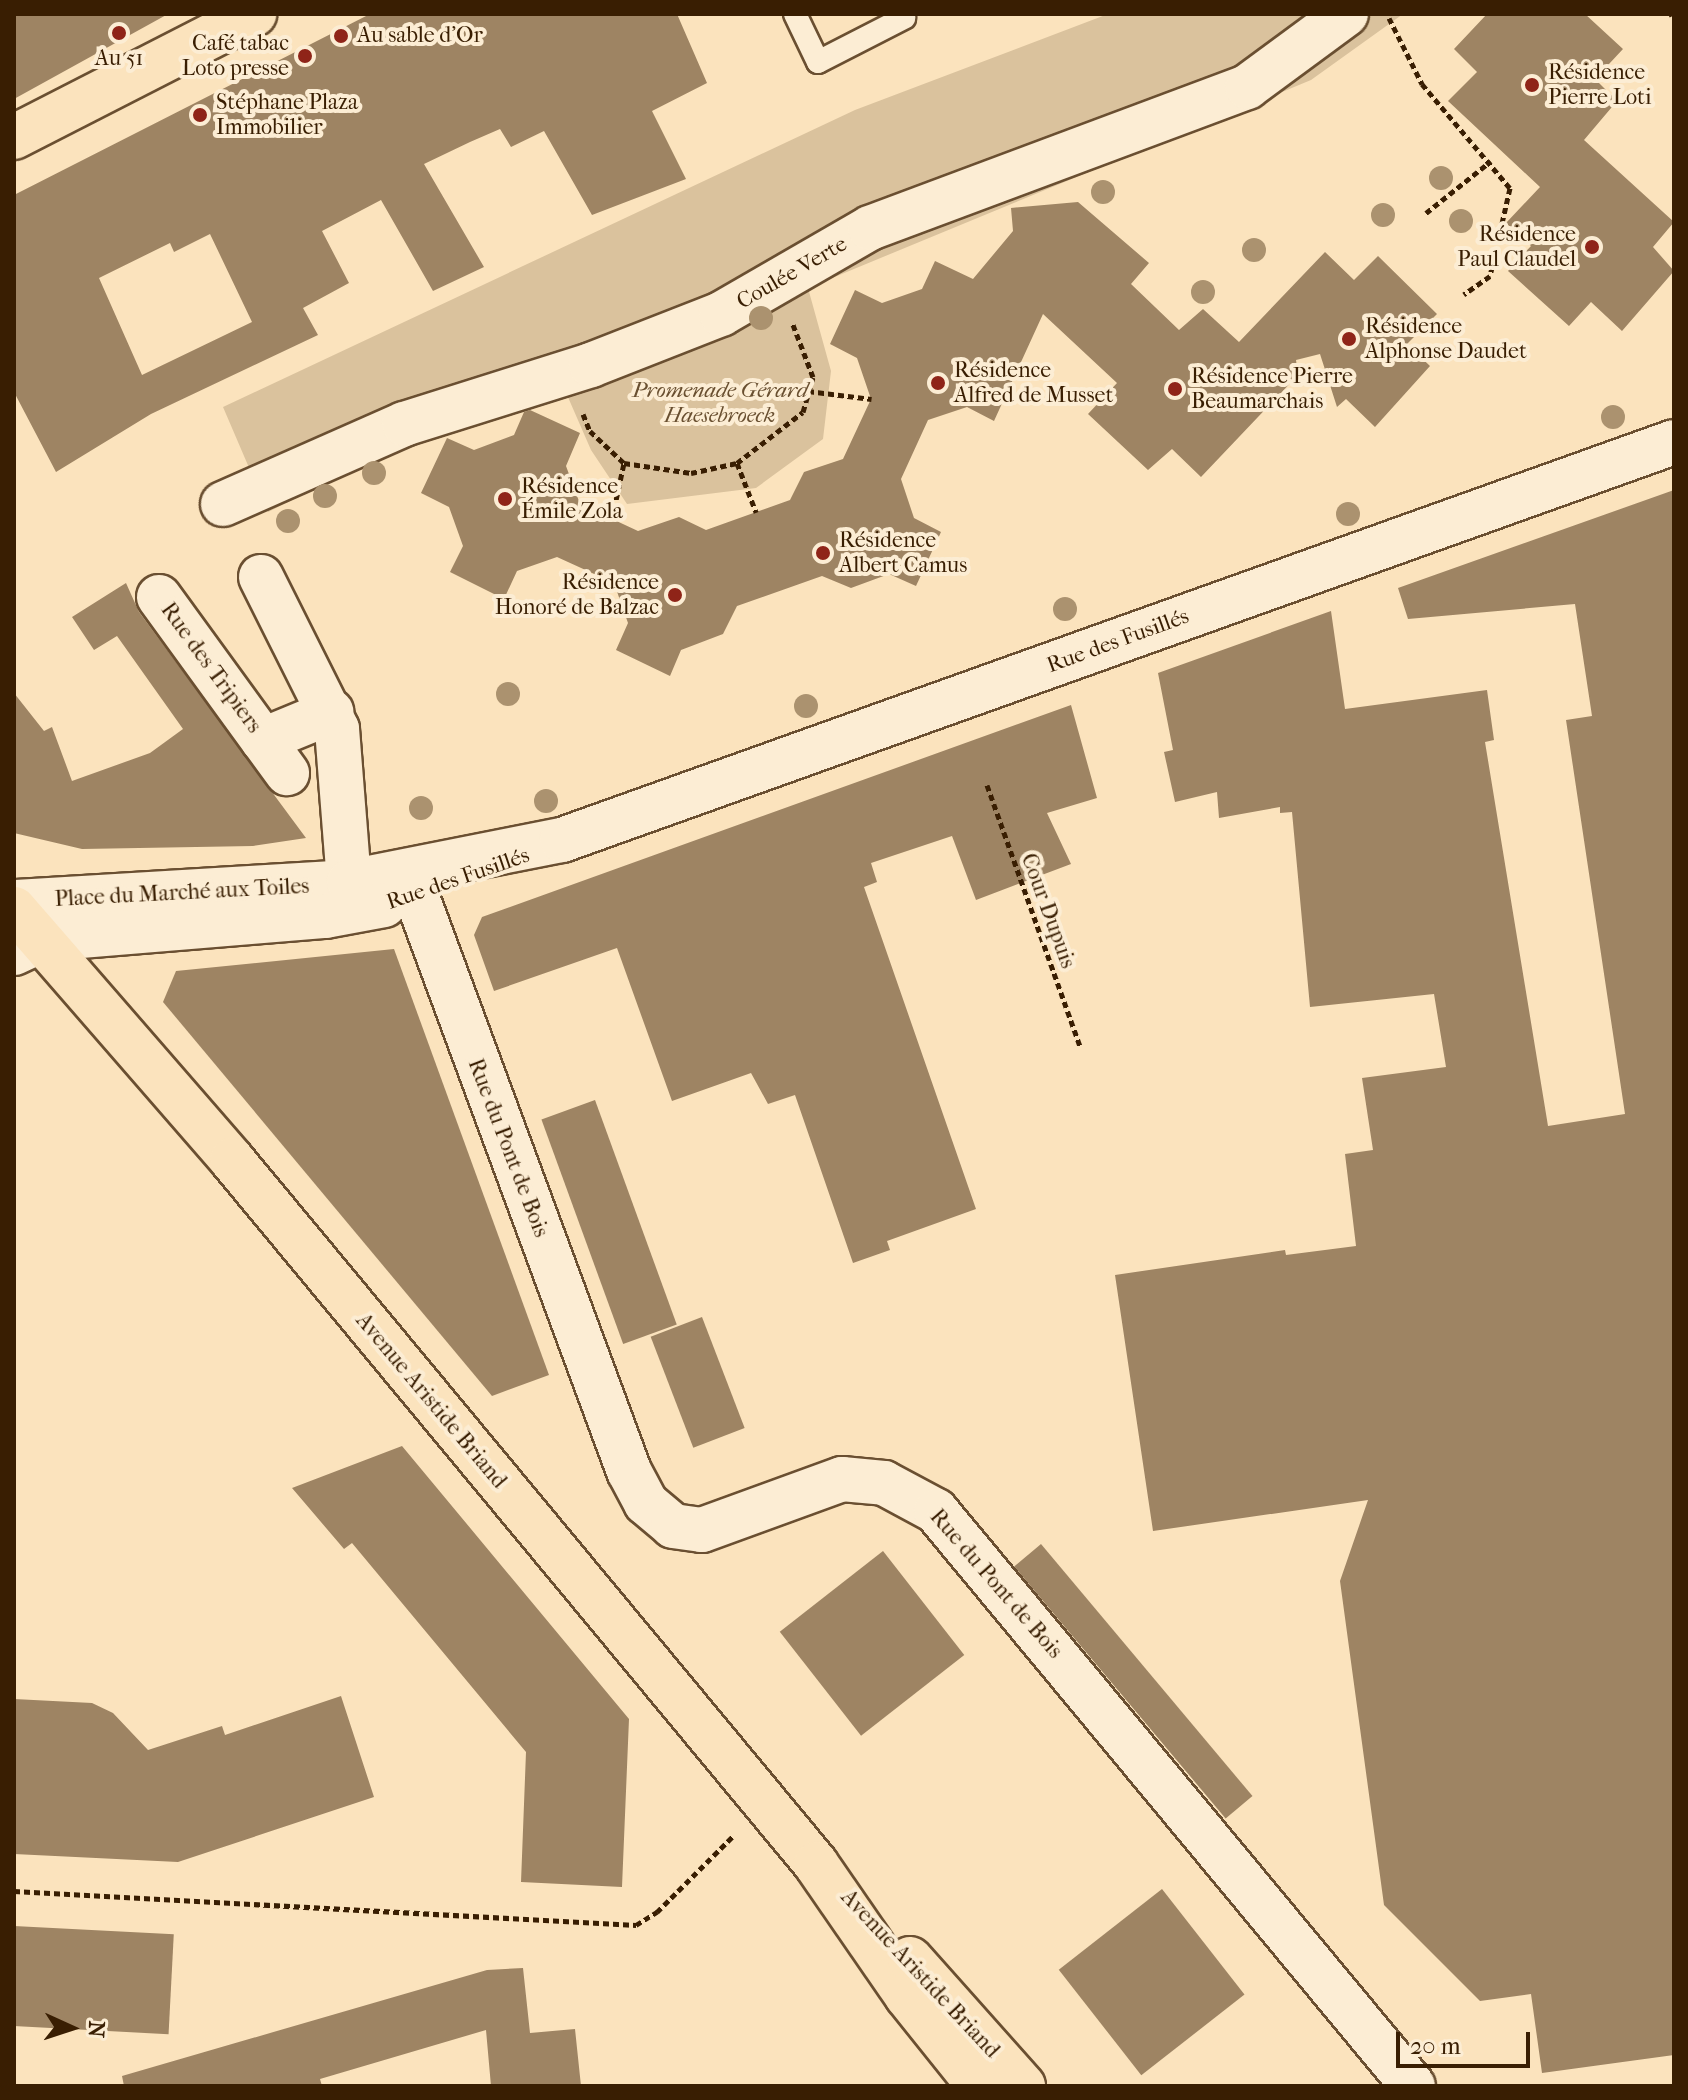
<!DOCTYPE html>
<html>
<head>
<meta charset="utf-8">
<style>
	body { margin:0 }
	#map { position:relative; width:1688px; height:2100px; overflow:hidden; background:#fbe3bd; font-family:"IM FELL French Canon",serif }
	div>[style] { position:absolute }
	.green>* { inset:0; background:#dac29d }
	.building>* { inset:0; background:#9e8463; transform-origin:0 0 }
	.path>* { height:5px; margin-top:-2.5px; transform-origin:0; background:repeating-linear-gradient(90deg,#391e02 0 6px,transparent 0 10px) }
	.roads { filter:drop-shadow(2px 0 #6a4f31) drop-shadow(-2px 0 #6a4f31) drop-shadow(0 2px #6a4f31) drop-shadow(0 -2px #6a4f31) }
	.lane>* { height:22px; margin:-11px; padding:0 11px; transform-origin:11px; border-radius:11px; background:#fcedd4 }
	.street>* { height:44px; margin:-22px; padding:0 22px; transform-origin:22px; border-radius:22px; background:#fcedd4 }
	.primary>* { height:44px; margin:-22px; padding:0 22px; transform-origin:22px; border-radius:22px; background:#fbe3bd }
	.trees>* { width:24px; height:24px; margin:-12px; border-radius:50%; background:#ab926f }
	.dots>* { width:22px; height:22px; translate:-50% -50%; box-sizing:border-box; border:4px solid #fcedd4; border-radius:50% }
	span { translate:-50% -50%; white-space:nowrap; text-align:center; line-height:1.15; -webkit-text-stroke:8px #fcedd4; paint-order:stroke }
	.poi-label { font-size:22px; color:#391e02 }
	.left { translate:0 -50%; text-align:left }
	.right { translate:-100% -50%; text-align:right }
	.street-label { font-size:22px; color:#391e02 }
	.park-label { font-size:22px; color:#694f30; font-style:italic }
	.frame { position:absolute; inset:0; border:16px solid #391e02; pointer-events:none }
	.north { position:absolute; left:32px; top:1988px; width:80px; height:80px; -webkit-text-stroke:6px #fcedd4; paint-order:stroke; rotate:93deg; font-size:22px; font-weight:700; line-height:32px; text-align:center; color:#391e02 }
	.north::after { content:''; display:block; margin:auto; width:28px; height:36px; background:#391e02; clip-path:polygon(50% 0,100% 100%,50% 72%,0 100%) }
	.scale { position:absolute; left:1396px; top:2032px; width:134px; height:36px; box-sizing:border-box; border:4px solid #391e02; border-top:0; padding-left:10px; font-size:24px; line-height:28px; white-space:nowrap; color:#391e02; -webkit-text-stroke:6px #fcedd4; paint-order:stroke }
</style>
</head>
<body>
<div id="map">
	<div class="green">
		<i style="clip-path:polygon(1108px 14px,1403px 14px,1311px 80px,808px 288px,831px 371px,823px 439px,756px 488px,627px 504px,591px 450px,564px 388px,430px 431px,268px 512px,223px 407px,855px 110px)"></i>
	</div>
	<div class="building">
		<i style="clip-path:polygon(14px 14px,168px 14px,14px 99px)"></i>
		<i style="clip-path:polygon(evenodd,370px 14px,677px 14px,707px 83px,652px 111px,686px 179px,592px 215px,544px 131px,511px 147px,500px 129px,470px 142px,424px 164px,484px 267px,433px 291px,381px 200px,322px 231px,349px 283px,303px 308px,318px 335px,151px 414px,56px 472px,14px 392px,14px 195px,370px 14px,210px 234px,252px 322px,142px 375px,99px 278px,170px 243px,174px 252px,210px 234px)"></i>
		<i style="clip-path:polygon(1487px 14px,1585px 14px,1623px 49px,1595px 79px,1617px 101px,1584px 140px,1674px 222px,1653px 247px,1674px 271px,1622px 331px,1591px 302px,1569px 326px,1508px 271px,1531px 246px,1506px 223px,1540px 187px,1448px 101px,1477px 72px,1454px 49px)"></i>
		<i style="clip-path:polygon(1078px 202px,1149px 263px,1131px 284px,1179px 330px,1203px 309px,1239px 342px,1325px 252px,1354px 280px,1378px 256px,1437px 314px,1407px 344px,1430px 366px,1375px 427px,1346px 399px,1337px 407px,1320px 354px,1296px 360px,1298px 375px,1201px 477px,1172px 449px,1148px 470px,1088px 414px,1117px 383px,1043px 314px,994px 421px,967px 407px,928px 420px,901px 479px,914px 518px,941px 532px,916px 586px,889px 574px,851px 588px,822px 576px,737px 606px,723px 634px,681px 650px,670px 676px,616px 650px,628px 623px,614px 583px,557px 557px,517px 571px,504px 599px,450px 572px,463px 546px,449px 507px,421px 493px,447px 438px,474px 450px,514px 435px,524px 412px,530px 410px,580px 433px,566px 466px,580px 504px,638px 531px,679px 517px,706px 530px,790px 500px,804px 472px,843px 459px,871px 399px,857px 358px,830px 344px,855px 290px,882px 303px,922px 289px,935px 261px,973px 279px,1013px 231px,1011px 208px)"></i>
		<i style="clip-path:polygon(1674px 490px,1674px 2055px,1542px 2073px,1531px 1994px,1480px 2001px,1384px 1905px,1340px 1581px,1368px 1500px,1153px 1531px,1115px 1275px,1285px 1250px,1286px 1255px,1356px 1246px,1345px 1154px,1373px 1150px,1362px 1078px,1446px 1067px,1434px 994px,1310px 1007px,1292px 812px,1280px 813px,1280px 807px,1219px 818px,1217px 792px,1175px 802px,1164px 752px,1173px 750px,1158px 673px,1331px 611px,1345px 709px,1487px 690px,1494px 740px,1485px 742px,1548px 1126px,1625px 1114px,1566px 720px,1592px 716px,1575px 604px,1408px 619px,1398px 588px)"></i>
		<i style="clip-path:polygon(126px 583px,139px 612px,306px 838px,253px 846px,82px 849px,14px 833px,14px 693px,44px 731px,52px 727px,72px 781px,150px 753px,183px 729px,117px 636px,94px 650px,72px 617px)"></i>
		<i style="clip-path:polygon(1071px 705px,1097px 798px,1047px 813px,1071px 864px,976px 900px,952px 836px,871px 863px,877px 882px,864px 887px,976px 1209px,887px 1241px,890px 1250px,853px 1263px,795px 1095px,768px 1104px,751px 1073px,672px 1101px,617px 948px,494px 991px,474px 935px,482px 917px)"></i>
		<i style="clip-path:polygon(394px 949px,549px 1375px,492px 1396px,163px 1002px,176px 971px)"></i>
		<i style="left:595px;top:1100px;width:239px;height:57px;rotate:70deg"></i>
		<i style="left:702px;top:1317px;width:119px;height:55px;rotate:69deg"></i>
		<i style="clip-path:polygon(402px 1446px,629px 1719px,622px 1887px,521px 1882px,526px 1752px,352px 1543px,344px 1549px,292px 1488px)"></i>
		<i style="left:1041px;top:1544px;width:329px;height:35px;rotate:50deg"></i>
		<i style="left:883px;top:1551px;width:132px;height:131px;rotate:52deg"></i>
		<i style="clip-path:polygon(341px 1696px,374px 1797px,178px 1862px,14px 1854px,14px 1699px,92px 1703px,113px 1713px,148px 1750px,222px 1726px,225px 1735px)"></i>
		<i style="left:1162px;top:1889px;width:134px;height:131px;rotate:52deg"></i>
		<i style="left:14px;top:1926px;width:160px;height:100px;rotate:3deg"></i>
		<i style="clip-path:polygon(523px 1968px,530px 2033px,575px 2029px,581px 2086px,491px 2086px,486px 2030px,320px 2079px,322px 2086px,124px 2086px,122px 2076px,487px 1970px)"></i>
	</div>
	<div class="path">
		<i style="left:1671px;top:14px;width:2px;rotate:63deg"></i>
		<i style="left:1389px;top:18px;width:74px;rotate:63.4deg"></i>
		<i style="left:1422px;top:84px;width:136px;rotate:49.8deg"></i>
		<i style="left:1510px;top:188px;width:90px;rotate:102.8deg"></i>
		<i style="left:1490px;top:276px;width:32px;rotate:145deg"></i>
		<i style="left:1426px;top:213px;width:83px;rotate:-38.7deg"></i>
		<i style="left:808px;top:391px;width:64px;rotate:7.2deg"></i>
		<i style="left:583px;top:414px;width:18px;rotate:68deg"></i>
		<i style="left:590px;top:431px;width:47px;rotate:43.3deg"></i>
		<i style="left:624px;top:463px;width:68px;rotate:8.5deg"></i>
		<i style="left:691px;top:473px;width:47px;rotate:-12.3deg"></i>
		<i style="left:737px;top:463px;width:83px;rotate:-37.7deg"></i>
		<i style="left:803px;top:412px;width:36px;rotate:-74deg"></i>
		<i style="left:813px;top:377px;width:59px;rotate:-110.9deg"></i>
		<i style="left:737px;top:463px;width:53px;rotate:68.8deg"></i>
		<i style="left:612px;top:519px;width:57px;rotate:-77.9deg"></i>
		<i style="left:987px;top:785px;width:277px;rotate:70.4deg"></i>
		<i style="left:14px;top:1891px;width:623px;rotate:3.13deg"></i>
		<i style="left:636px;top:1925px;width:25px;rotate:-32deg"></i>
		<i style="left:657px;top:1912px;width:109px;rotate:-45deg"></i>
	</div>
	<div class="roads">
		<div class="lane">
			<i style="left:795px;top:14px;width:53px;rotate:64.4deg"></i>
			<i style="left:818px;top:62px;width:97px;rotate:-27.1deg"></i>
		</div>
		<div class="street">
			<i style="left:223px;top:504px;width:198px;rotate:-23.8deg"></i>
			<i style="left:404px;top:424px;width:196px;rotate:-17.5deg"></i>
			<i style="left:591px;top:365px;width:140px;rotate:-21.4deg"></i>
			<i style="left:721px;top:314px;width:172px;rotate:-30deg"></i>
			<i style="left:870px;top:228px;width:403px;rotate:-20.5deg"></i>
			<i style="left:1247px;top:87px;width:123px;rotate:-36.4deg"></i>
			<i style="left:261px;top:577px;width:170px;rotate:63.4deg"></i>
			<i style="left:337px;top:729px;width:153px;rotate:85.5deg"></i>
			<i style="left:159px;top:597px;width:177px;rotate:54deg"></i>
			<i style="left:263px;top:740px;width:74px;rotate:-22.4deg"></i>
			<i style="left:263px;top:740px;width:41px;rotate:54deg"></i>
			<i style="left:408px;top:873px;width:638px;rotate:69.72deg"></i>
			<i style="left:629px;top:1471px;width:36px;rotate:62deg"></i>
			<i style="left:646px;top:1503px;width:35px;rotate:40deg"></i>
			<i style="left:673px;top:1526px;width:29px;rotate:8deg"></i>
			<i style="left:702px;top:1530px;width:149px;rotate:-20deg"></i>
			<i style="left:842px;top:1479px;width:42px;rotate:5.4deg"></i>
			<i style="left:884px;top:1483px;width:59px;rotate:28.3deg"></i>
			<i style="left:936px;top:1511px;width:747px;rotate:50.32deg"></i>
			<i style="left:14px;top:902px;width:336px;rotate:-3.4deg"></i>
			<i style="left:349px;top:882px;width:217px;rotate:-11.2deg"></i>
			<i style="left:562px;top:840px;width:1181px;rotate:-19.69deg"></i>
			<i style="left:14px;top:953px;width:33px;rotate:-25deg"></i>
			<i style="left:44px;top:939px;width:283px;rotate:-4.7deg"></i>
			<i style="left:326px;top:916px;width:59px;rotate:-10.7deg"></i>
		</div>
		<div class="primary">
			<i style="left:14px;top:137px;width:270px;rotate:-27.1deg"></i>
			<i style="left:14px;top:909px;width:332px;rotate:49deg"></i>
			<i style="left:232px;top:1160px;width:915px;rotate:50.32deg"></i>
			<i style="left:816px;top:1864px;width:160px;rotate:55.4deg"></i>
			<i style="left:907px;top:1996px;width:115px;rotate:51.3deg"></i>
			<i style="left:910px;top:1959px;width:170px;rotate:48.3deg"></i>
		</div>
	</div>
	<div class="trees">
		<i style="left:1441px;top:178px"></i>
		<i style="left:1103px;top:192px"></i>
		<i style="left:1383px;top:215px"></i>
		<i style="left:1461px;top:221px"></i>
		<i style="left:1254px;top:250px"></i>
		<i style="left:1203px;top:292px"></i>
		<i style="left:761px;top:318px"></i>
		<i style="left:1613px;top:417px"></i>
		<i style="left:374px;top:473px"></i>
		<i style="left:325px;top:496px"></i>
		<i style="left:1348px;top:514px"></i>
		<i style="left:288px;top:521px"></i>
		<i style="left:1065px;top:609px"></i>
		<i style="left:508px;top:694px"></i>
		<i style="left:806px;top:706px"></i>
		<i style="left:546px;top:801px"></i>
		<i style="left:421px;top:808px"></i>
	</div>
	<div class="dots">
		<i style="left:119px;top:33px;background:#8f2418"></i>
		<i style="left:341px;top:36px;background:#8f2418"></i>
		<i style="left:305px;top:56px;background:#8f2418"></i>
		<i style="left:1532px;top:85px;background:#8f2418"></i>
		<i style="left:200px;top:115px;background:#8f2418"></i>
		<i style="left:1592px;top:247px;background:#8f2418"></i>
		<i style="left:1349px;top:339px;background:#8f2418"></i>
		<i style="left:938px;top:383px;background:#8f2418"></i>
		<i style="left:1175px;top:389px;background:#8f2418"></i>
		<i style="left:505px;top:499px;background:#8f2418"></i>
		<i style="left:823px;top:553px;background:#8f2418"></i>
		<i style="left:675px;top:595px;background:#8f2418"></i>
	</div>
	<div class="poi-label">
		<span class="left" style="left:357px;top:36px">Au sable d'Or</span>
		<span class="right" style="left:289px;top:56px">Café tabac<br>Loto presse</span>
		<span style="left:119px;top:59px">Au 51</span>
		<span class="left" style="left:1548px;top:85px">Résidence<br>Pierre Loti</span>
		<span class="left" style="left:216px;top:115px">Stéphane Plaza<br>Immobilier</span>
		<span class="right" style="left:1576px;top:247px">Résidence<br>Paul Claudel</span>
		<span class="left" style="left:1365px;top:339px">Résidence<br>Alphonse Daudet</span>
		<span class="left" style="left:954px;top:383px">Résidence<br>Alfred de Musset</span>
		<span class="left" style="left:1191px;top:389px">Résidence Pierre<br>Beaumarchais</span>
		<span class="left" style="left:521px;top:499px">Résidence<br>Émile Zola</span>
		<span class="left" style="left:839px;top:553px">Résidence<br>Albert Camus</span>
		<span class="right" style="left:659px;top:595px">Résidence<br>Honoré de Balzac</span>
	</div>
	<div class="street-label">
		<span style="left:792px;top:273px;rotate:-30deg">Coulée Verte</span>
		<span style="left:1118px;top:641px;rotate:-20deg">Rue des Fusillés</span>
		<span style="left:211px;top:668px;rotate:54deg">Rue des Tripiers</span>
		<span style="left:458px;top:879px;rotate:-19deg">Rue des Fusillés</span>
		<span style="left:182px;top:893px;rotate:-3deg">Place du Marché aux Toiles</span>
		<span style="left:1048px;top:911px;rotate:70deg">Cour Dupuis</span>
		<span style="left:508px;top:1148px;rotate:69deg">Rue du Pont de Bois</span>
		<span style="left:431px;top:1401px;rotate:50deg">Avenue Aristide Briand</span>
		<span style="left:996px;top:1584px;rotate:49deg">Rue du Pont de Bois</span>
		<span style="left:920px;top:1974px;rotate:47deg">Avenue Aristide Briand</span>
	</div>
	<div class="park-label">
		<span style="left:720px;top:403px">Promenade Gérard<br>Haesebroeck</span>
	</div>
	<div class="frame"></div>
	<div class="north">N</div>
	<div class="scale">20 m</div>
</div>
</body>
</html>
